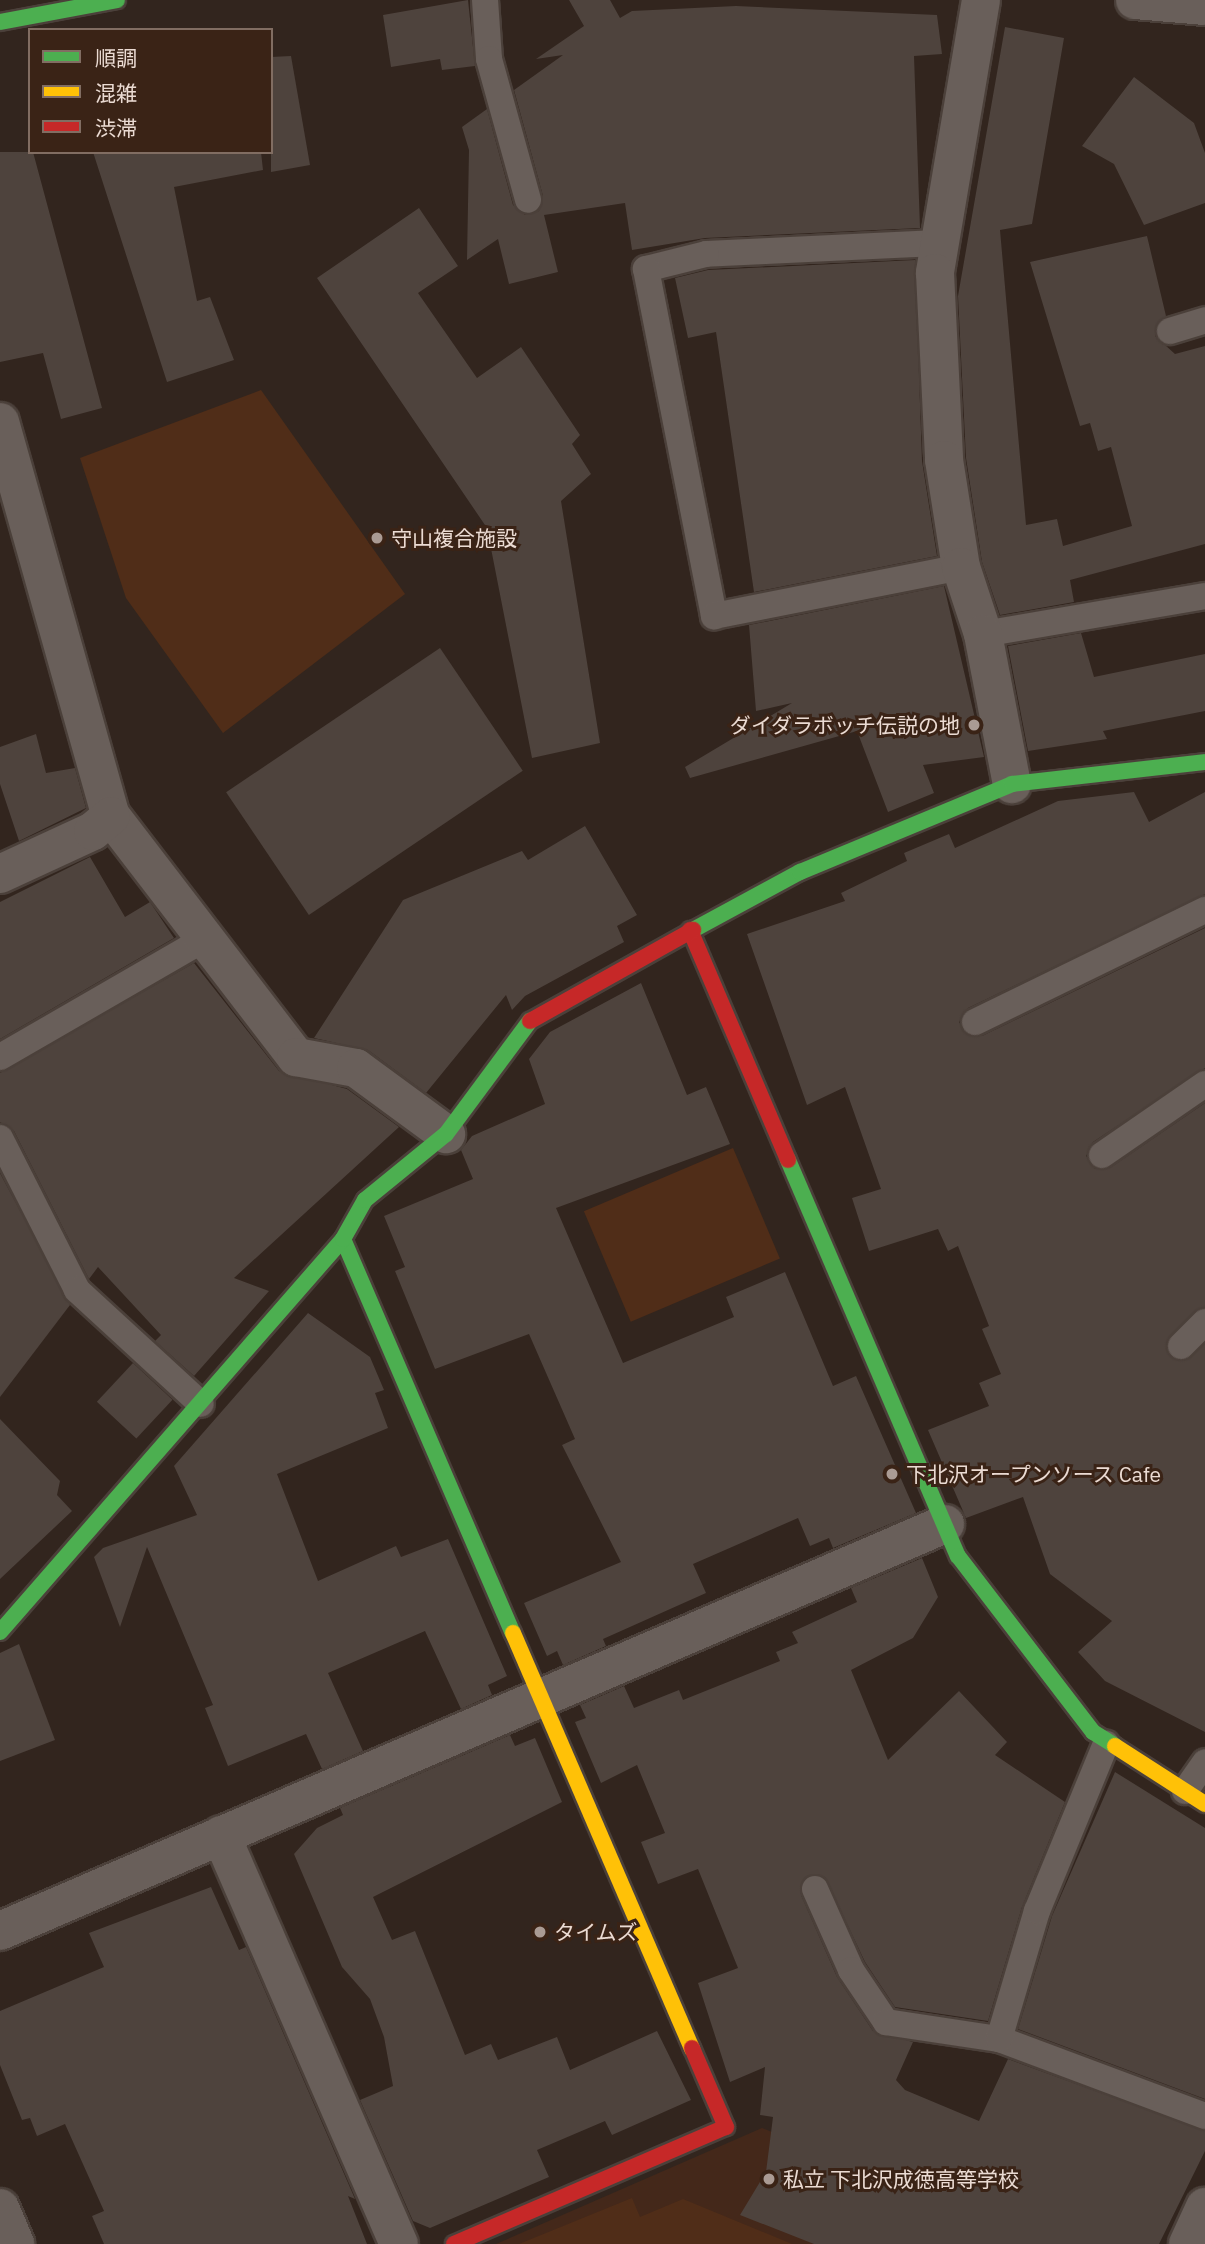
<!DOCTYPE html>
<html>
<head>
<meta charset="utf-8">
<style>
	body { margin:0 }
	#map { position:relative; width:1205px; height:2244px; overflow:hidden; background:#32251e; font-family:"IBM Plex Sans","Noto Sans JP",sans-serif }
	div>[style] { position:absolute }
	.built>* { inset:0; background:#44281a }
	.green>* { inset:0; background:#502d18; transform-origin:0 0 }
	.building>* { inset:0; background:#4e433d; transform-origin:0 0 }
	.roads { filter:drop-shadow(2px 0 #4b403a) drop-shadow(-2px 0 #4b403a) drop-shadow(0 2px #4b403a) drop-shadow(0 -2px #4b403a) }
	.lane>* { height:26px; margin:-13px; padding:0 13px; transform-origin:13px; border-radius:13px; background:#695f5a }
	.street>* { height:38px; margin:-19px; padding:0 19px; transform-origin:19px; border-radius:19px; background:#695f5a }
	.fast>* { height:16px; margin:-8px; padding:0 8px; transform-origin:8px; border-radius:8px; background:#4caf50 }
	.slow>* { height:16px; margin:-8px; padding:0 8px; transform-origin:8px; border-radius:8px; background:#ffc107 }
	.jam>* { height:16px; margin:-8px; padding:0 8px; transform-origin:8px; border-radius:8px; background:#c62828 }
	.dots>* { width:19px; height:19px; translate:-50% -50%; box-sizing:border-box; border:4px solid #3a2316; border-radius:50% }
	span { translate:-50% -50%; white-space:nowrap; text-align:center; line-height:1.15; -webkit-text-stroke:6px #3a2316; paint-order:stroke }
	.poi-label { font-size:21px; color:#ebdbd3 }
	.left { translate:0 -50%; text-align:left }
	.right { translate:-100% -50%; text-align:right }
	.legend { position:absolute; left:28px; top:28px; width:245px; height:126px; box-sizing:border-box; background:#3a2316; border:2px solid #816d62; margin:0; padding:9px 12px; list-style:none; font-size:21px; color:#ebdbd3 }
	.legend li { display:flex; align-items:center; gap:14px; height:35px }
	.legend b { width:35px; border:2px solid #816d62 }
</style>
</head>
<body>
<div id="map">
	<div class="built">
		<i style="clip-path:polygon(762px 2128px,1020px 2229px,1014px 2244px,496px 2244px)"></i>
	</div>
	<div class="green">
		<i style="clip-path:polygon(261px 390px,405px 594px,223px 733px,126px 598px,80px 458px)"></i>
		<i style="left:733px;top:1148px;width:120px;height:162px;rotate:67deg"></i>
		<i style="clip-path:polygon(632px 2198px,640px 2217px,683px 2199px,792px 2244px,519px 2244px)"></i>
	</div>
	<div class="building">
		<i style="clip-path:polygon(468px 0,475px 66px,442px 70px,440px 59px,391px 67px,383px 15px)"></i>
		<i style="clip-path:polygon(569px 0,610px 0,620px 18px,632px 11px,736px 6px,937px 15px,942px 54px,914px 56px,920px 228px,705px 238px,632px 250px,625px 203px,544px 215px,558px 272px,509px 284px,498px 239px,467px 260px,469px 150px,462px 127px,487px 109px,513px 205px,525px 215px,539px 211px,543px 196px,514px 90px,563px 55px,536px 59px,584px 26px)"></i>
		<i style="clip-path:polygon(1005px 27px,1064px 38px,1032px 224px,1000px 230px,1026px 525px,1057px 519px,1063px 546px,1132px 526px,1111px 447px,1098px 451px,1090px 423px,1080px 426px,1030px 262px,1147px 236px,1166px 316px,1155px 336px,1175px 354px,1205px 346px,1205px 544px,1070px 580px,1074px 602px,1000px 615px,982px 562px,966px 458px,958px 296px)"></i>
		<i style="clip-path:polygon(291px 56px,310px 165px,271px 172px,271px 57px)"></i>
		<i style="clip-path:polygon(1134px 77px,1194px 123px,1205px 153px,1205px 203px,1144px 225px,1114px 164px,1082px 146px)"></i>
		<i style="clip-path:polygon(0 152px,33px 152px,102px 408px,61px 419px,43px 353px,0 362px)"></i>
		<i style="clip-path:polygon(93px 152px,261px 152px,263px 170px,174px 187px,197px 301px,210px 297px,234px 360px,167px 382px)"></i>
		<i style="clip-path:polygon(419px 208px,458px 266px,418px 293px,477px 378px,521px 347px,580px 435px,572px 444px,591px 474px,561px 501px,600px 743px,532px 758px,487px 528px,317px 278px)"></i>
		<i style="clip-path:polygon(915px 260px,922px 461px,937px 556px,754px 592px,716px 332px,688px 338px,675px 278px,708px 270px)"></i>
		<i style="clip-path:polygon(944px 586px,984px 757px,923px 765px,934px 793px,888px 812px,857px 731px,690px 778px,685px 767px,792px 703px,756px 711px,749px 625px)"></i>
		<i style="clip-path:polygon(1081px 633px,1094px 677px,1205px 654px,1205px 711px,1103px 731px,1107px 739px,1028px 751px,1008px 646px)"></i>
		<i style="left:440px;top:648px;width:148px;height:258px;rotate:56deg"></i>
		<i style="clip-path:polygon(36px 734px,46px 773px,75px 768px,86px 808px,19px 841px,0 784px,0 747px)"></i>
		<i style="clip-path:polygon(1134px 792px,1149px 822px,1205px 792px,1205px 894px,968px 1008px,959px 1022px,967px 1035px,982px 1036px,1205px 928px,1205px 1068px,1093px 1142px,1086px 1156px,1095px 1169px,1110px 1168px,1205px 1103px,1205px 1307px,1166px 1343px,1178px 1361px,1205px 1344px,1205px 1732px,1105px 1681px,1078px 1652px,1112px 1621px,1050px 1574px,1023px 1497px,966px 1518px,928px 1430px,989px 1406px,979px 1383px,1001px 1374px,982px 1329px,989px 1326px,958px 1246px,948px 1251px,938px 1229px,869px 1251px,852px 1198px,881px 1189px,845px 1087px,807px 1105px,747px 934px,845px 901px,841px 893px,907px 861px,904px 853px,949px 834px,955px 848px,1058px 801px)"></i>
		<i style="clip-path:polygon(585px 826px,637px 915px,617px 926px,624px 942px,525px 996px,512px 1010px,506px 995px,426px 1093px,368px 1050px,314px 1038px,403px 900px,522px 851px,528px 860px)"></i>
		<i style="clip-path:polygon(90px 857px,125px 917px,150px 902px,174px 938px,0 1039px,0 902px)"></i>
		<i style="clip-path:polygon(194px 963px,279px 1071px,347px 1089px,399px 1127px,234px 1278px,269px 1291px,194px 1376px,155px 1341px,161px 1335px,98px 1267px,89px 1279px,14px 1131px,0 1122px,0 1073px)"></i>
		<i style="clip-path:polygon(641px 983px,687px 1095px,706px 1087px,730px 1144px,556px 1208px,623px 1363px,734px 1317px,726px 1297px,785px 1272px,833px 1386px,856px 1376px,916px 1513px,833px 1548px,829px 1538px,810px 1546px,798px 1518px,693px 1564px,706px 1593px,603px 1639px,606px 1646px,563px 1665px,557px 1651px,547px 1656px,524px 1603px,621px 1562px,562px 1445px,575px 1439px,529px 1334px,435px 1369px,395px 1271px,405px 1267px,384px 1216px,473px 1179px,461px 1150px,472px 1136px,545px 1104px,529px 1059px,550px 1032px)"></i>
		<i style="clip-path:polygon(0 1173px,70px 1305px,0 1397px)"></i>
		<i style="clip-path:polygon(308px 1313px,370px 1357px,384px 1390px,375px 1393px,388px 1428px,277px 1474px,318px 1581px,396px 1546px,401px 1557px,448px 1539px,507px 1676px,488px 1685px,492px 1695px,461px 1709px,425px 1631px,328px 1673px,363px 1751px,322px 1769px,306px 1734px,228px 1766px,205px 1708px,213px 1705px,147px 1547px,120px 1627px,94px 1557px,103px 1548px,197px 1515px,174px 1466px)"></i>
		<i style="left:133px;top:1363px;width:54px;height:53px;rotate:43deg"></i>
		<i style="clip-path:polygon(0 1419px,60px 1481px,57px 1495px,72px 1511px,0 1579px)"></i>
		<i style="clip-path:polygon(922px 1558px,938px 1597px,913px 1638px,851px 1670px,888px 1760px,959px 1691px,1007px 1742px,995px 1755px,1065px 1802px,1022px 1907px,988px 2021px,895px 2007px,865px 1962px,825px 1877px,808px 1875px,801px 1895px,837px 1977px,873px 2031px,913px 2042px,896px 2080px,905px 2090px,979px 2121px,1008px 2059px,1205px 2131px,1205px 2151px,1159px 2244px,814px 2244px,740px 2215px,766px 2172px,773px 2117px,760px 2115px,765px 2067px,730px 2082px,698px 1983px,738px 1968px,698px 1869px,658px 1884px,641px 1842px,665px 1833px,637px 1765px,601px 1783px,575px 1722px,586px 1718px,580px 1705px,624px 1686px,634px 1708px,679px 1690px,683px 1700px,780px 1661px,776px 1652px,798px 1643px,792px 1632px,857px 1602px,851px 1588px)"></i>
		<i style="clip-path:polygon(19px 1644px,55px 1740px,0 1761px,0 1653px)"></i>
		<i style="clip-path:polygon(510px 1735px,515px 1746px,535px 1738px,562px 1802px,373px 1897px,392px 1940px,415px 1931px,465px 2055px,491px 2044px,498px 2060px,557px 2037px,570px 2070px,657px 2031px,691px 2100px,612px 2135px,605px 2121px,537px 2150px,549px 2177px,430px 2228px,413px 2221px,360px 2100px,393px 2086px,384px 2037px,370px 1999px,342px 1967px,294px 1854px,317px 1828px,343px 1815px,340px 1808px)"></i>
		<i style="clip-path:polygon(1115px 1772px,1205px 1828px,1205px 2099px,1018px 2029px,1052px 1916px)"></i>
		<i style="clip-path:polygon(211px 1887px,239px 1950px,246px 1947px,355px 2199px,348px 2196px,367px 2244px,104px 2244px,92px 2216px,104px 2211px,65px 2124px,37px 2136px,30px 2118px,22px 2120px,0 2065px,0 2011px,104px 1967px,89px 1933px)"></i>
	</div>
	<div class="roads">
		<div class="lane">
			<i style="left:485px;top:0;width:59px;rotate:86.1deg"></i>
			<i style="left:489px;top:59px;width:146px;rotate:74.5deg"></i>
			<i style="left:937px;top:243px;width:231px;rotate:177.3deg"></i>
			<i style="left:706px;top:254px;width:62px;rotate:166deg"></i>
			<i style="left:646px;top:269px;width:354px;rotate:78.9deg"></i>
			<i style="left:714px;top:616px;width:252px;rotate:-11.2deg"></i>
			<i style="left:1170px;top:331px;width:37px;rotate:-17deg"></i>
			<i style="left:983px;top:634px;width:225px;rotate:-9.7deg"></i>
			<i style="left:975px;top:1022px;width:256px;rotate:-26deg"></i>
			<i style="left:0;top:1057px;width:234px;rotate:-30deg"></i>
			<i style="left:0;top:1138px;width:170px;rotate:63.1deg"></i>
			<i style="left:77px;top:1290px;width:168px;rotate:42.6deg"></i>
			<i style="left:1102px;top:1155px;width:125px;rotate:-34.6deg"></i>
			<i style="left:1181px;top:1346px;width:34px;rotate:-45deg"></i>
			<i style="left:1185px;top:1791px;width:35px;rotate:-55deg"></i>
			<i style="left:815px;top:1889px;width:89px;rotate:66deg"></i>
			<i style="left:851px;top:1970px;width:63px;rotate:56.1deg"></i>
			<i style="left:886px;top:2022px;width:114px;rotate:8.6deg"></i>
			<i style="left:999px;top:2039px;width:220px;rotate:20.5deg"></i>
			<i style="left:999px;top:2039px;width:134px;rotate:-73.5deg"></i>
			<i style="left:1037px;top:1911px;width:181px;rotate:-67.6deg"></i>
		</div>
		<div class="street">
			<i style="left:981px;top:0;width:277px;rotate:99.6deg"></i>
			<i style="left:935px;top:273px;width:187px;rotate:87.2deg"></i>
			<i style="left:944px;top:460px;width:108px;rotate:81deg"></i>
			<i style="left:961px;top:567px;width:71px;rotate:71.8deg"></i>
			<i style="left:983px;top:634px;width:153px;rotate:79.1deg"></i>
			<i style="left:1135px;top:0;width:70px;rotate:4.9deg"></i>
			<i style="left:0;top:422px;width:409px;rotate:74.3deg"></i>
			<i style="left:111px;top:816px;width:304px;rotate:52.5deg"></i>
			<i style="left:296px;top:1057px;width:61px;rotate:10.4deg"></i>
			<i style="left:356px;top:1068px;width:112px;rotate:36.3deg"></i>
			<i style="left:0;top:874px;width:102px;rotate:-24.8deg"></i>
			<i style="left:93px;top:831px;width:23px;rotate:-40deg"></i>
			<i style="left:221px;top:1835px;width:446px;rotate:66.5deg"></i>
			<i style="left:0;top:1931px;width:1029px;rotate:-23.3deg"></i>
			<i style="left:0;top:2208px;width:39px;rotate:67deg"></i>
			<i style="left:1188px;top:2244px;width:41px;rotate:-65.3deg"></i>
		</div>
		<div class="fast">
			<i style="left:0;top:22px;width:119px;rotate:-10.6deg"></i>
			<i style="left:693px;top:930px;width:122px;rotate:-28.5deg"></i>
			<i style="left:800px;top:872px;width:230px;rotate:-22.5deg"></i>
			<i style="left:1012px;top:784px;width:194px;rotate:-6.5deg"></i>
			<i style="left:788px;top:1160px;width:431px;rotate:66.8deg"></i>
			<i style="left:958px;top:1556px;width:222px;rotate:52.5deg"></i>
			<i style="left:1093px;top:1732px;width:26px;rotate:32deg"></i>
			<i style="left:343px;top:1239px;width:429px;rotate:66.7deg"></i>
			<i style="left:0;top:1632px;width:522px;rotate:-48.89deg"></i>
			<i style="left:343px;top:1239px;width:45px;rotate:-60.6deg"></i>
			<i style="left:365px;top:1200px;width:104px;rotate:-39.2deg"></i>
			<i style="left:446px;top:1134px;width:141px;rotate:-53.4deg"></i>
		</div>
		<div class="slow">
			<i style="left:513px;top:1633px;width:452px;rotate:66.7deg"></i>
			<i style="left:1115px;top:1746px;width:107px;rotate:32.8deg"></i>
		</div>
		<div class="jam">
			<i style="left:690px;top:930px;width:250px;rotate:66.9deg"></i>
			<i style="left:530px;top:1021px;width:187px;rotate:-29.2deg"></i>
			<i style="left:454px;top:2244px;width:296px;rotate:-23.3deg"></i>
			<i style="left:726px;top:2127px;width:86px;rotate:-113.3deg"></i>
		</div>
	</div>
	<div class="dots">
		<i style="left:377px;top:538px;background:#aa9b94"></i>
		<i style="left:974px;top:725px;background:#aa9b94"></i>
		<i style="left:892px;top:1474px;background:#aa9b94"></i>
		<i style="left:540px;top:1932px;background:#aa9b94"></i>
		<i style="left:769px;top:2179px;background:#aa9b94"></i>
	</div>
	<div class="poi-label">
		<span class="left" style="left:391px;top:538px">守山複合施設</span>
		<span class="right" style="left:960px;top:725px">ダイダラボッチ伝説の地</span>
		<span class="left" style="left:906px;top:1474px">下北沢オープンソース Cafe</span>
		<span class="left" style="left:554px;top:1932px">タイムズ</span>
		<span class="left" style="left:783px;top:2179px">私立 下北沢成徳高等学校</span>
	</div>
	<ul class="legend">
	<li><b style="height:9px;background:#4caf50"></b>順調</li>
	<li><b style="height:9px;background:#ffc107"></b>混雑</li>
	<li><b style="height:9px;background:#c62828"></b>渋滞</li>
	</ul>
</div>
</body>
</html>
